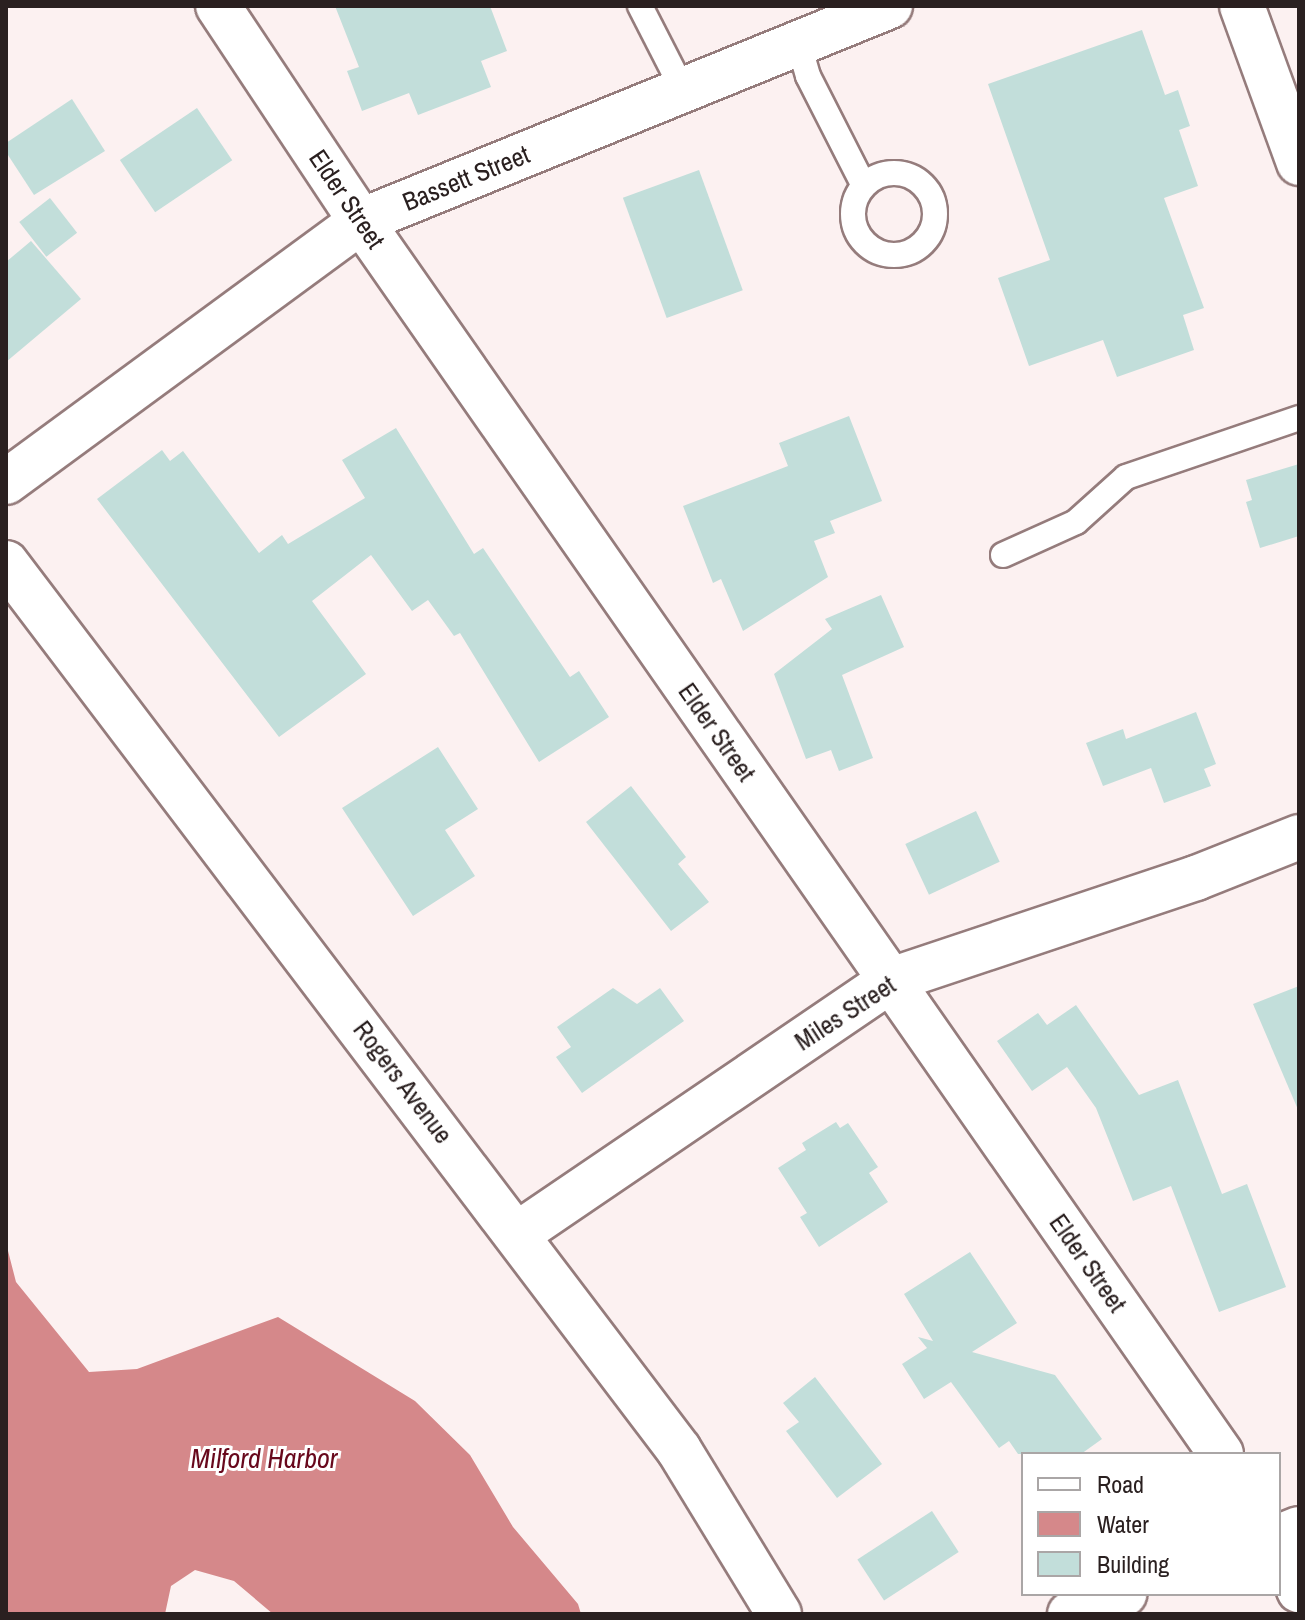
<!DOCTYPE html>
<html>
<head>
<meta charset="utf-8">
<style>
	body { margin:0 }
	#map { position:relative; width:1305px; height:1620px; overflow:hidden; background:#fcf1f1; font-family:"Archivo Narrow",sans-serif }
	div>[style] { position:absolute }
	.water>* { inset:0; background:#d5888a }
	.building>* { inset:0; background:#c2deda; transform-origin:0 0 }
	.roads { filter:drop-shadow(2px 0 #957c7c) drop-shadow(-2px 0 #957c7c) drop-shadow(0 2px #957c7c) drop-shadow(0 -2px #957c7c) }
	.lane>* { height:24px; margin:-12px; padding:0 12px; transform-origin:12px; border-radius:12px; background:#fff }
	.lane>.ring { margin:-12px; padding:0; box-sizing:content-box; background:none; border:24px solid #fff; border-radius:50% }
	.street>* { height:44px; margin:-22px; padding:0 22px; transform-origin:22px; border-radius:22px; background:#fff }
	span { translate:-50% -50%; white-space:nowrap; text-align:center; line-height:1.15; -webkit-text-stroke:6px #fff; paint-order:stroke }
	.street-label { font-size:26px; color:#2a2020 }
	.water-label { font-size:28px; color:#68081c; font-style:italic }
	.frame { position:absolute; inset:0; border:8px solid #2a2020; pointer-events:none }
	.legend { position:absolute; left:1021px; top:1452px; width:260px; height:144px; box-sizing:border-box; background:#fff; border:2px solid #aaa6a6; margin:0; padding:10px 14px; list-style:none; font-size:24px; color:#2a2020 }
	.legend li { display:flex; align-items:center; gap:16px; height:40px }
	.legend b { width:40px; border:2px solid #aaa6a6 }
</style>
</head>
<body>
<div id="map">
	<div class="water">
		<i style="clip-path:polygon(6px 1243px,16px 1282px,89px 1372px,137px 1369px,278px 1317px,415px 1401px,470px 1455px,513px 1527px,578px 1604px,581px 1614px,273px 1614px,234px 1581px,195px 1570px,171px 1586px,165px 1614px,6px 1614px)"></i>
	</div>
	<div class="building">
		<i style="clip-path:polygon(335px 6px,490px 6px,507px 51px,481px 61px,491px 87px,418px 115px,409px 93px,362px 111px,347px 71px,359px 67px)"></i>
		<i style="clip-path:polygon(1142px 30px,1165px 95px,1178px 90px,1190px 126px,1179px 130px,1198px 186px,1164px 198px,1204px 308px,1183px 315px,1194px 350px,1117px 377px,1103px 340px,1029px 366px,998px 278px,1050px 260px,988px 84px)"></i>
		<i style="clip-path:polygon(72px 99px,105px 151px,34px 195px,6px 152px,6px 143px)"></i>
		<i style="left:197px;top:108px;width:63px;height:93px;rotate:56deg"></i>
		<i style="left:699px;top:170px;width:128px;height:81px;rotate:70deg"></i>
		<i style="left:50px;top:198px;width:44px;height:39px;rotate:52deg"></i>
		<i style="clip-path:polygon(31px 241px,81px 299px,6px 362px,6px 262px)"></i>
		<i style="clip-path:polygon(849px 416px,882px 501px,830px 521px,835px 533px,814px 541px,828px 577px,743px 631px,721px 579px,713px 583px,683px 506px,788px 466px,779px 443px)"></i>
		<i style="clip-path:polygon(396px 428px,474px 554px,483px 548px,570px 677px,579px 671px,609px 717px,539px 762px,460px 633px,454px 636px,428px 600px,412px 611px,371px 555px,312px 601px,366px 674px,279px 737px,97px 499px,162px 450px,170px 461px,183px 451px,259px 553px,282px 535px,288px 544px,365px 498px,342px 460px)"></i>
		<i style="clip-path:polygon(1299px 464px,1299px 536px,1260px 548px,1246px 502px,1252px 500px,1246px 480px)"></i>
		<i style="clip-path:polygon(881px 595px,904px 647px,842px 675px,873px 758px,839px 771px,831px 750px,806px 759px,774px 674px,832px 629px,825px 619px)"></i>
		<i style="clip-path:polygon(1196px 712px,1216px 764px,1204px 769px,1211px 786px,1164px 803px,1151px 768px,1103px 786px,1086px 743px,1123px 729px,1126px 739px)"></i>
		<i style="clip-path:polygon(438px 747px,478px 809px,445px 830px,475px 876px,413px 916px,342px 808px)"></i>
		<i style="clip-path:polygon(631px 786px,686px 857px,678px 864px,709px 902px,671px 931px,586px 822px)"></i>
		<i style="left:976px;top:811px;width:56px;height:78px;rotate:65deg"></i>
		<i style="clip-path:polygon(1299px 986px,1299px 1112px,1253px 1004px)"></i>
		<i style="clip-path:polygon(613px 988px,637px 1004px,660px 988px,684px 1021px,582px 1093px,556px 1057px,571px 1047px,557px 1027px)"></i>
		<i style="clip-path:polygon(1076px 1005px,1139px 1095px,1178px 1080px,1222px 1194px,1247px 1184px,1286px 1287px,1219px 1312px,1171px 1186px,1133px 1201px,1096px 1108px,1067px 1067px,1032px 1091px,997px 1041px,1038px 1013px,1047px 1025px)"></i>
		<i style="clip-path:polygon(836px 1122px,840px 1128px,848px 1123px,878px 1167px,869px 1173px,888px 1202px,819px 1247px,800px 1217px,807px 1213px,778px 1168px,806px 1150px,802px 1143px)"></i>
		<i style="clip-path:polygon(970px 1252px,1017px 1323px,972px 1352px,1055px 1375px,1102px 1439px,1081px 1454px,1018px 1454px,1009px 1441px,999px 1448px,951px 1382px,924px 1399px,902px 1364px,927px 1348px,918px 1337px,933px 1341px,904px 1294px)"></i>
		<i style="clip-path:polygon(815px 1377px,882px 1464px,837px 1498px,786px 1431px,799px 1422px,783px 1403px)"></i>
		<i style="left:932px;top:1511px;width:49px;height:89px;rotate:57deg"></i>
	</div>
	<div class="roads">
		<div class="lane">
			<i style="left:640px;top:6px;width:92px;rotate:62.9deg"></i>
			<i style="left:798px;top:41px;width:36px;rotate:74deg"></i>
			<i style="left:808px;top:76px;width:123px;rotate:63deg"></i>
			<i class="ring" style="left:853px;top:173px;width:58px;height:58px"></i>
			<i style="left:1003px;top:555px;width:80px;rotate:-24.3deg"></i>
			<i style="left:1076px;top:522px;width:67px;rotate:-42deg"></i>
			<i style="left:1126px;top:477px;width:183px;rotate:-18.8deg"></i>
		</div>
		<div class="street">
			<i style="left:218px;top:6px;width:258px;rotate:56.4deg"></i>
			<i style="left:361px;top:221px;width:1503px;rotate:55.1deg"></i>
			<i style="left:1242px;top:6px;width:167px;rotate:70deg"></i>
			<i style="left:6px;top:482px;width:441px;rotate:-36.3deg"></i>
			<i style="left:361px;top:221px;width:571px;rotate:-22.12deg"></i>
			<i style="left:6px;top:563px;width:1113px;rotate:52.81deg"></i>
			<i style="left:679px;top:1450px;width:192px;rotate:58.6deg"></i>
			<i style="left:519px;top:1233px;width:450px;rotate:-34.2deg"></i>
			<i style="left:891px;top:980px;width:322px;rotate:-18.5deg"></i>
			<i style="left:1196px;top:878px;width:111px;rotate:-21.7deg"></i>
			<i style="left:1299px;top:1529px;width:22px;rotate:158deg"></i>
			<i style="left:1279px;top:1537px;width:57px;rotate:69.3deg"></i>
			<i style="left:1070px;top:1614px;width:58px;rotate:-20.3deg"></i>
		</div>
	</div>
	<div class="street-label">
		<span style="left:466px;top:178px;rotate:-22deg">Bassett Street</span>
		<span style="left:347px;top:199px;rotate:56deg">Elder Street</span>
		<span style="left:717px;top:732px;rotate:55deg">Elder Street</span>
		<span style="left:845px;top:1013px;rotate:-33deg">Miles Street</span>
		<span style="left:403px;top:1082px;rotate:53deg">Rogers Avenue</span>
		<span style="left:1088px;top:1263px;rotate:55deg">Elder Street</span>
	</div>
	<div class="water-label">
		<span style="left:264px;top:1458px">Milford Harbor</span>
	</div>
	<div class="frame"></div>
	<ul class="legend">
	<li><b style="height:10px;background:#fff"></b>Road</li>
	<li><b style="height:22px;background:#d5888a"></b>Water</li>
	<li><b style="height:22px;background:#c2deda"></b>Building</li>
	</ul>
</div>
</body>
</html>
